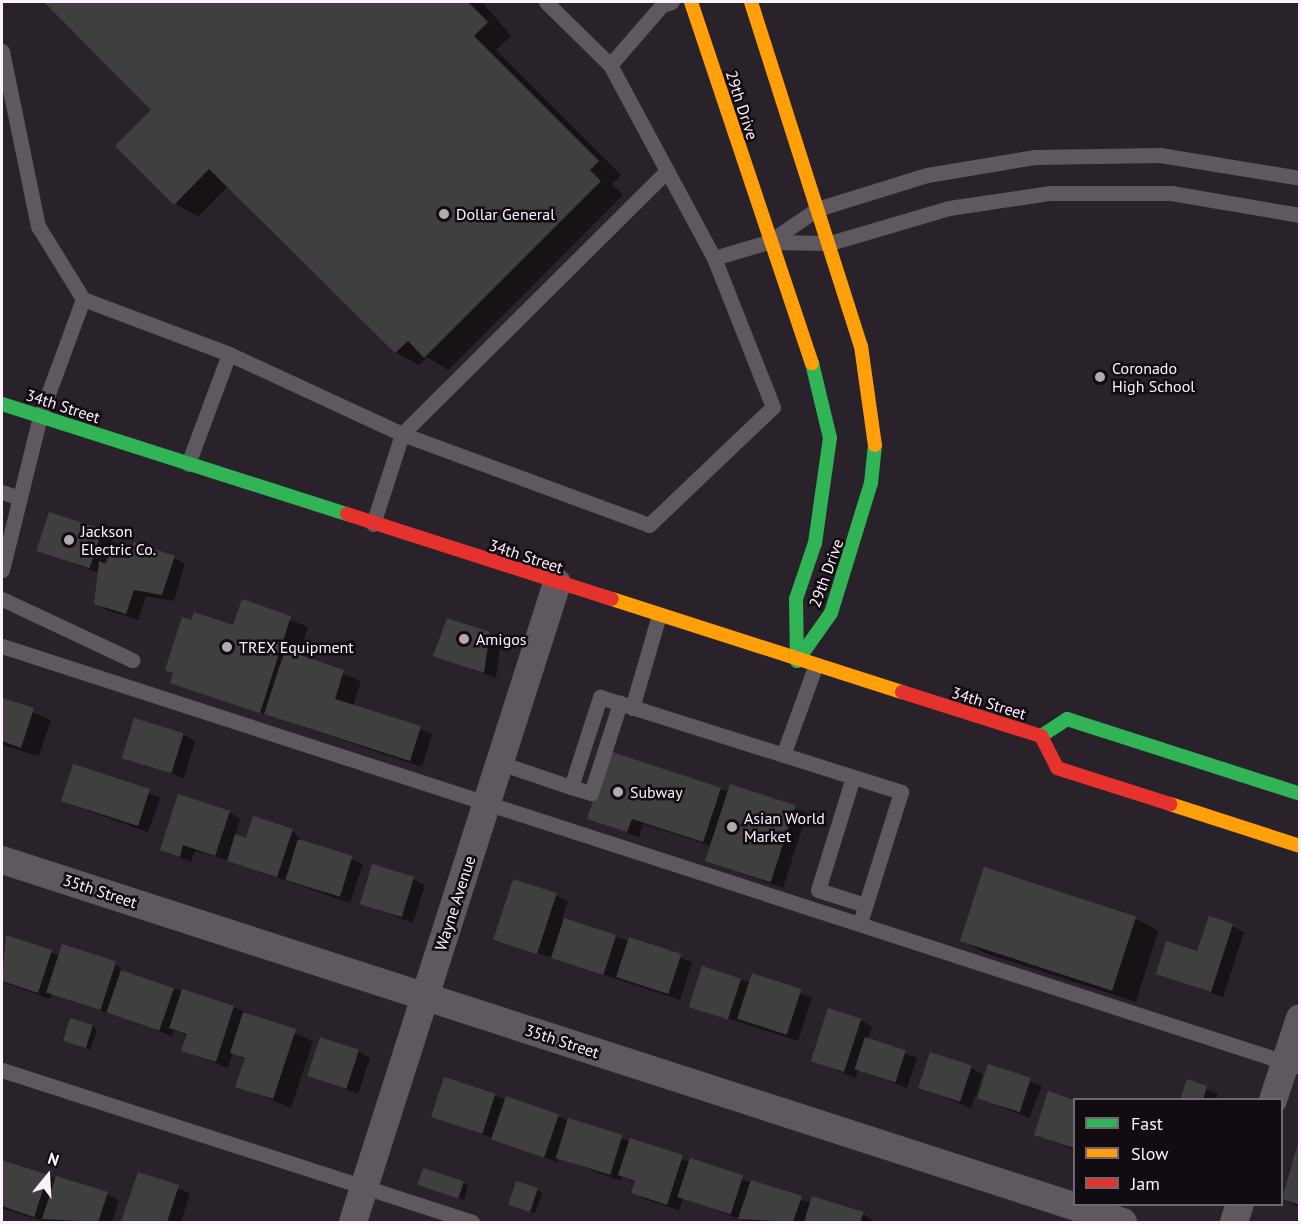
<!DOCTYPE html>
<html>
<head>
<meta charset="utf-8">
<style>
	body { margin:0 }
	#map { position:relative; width:1301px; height:1224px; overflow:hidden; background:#2a222a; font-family:"PT Sans",sans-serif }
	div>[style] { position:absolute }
	.shadow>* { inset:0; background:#0007; transform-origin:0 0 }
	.building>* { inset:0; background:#403f40; transform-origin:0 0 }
	.lane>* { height:15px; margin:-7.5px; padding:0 7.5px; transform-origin:7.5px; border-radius:7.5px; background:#5e585f }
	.street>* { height:28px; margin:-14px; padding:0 14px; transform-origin:14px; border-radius:14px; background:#5e585f }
	.fast>* { height:14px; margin:-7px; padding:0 7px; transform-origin:7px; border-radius:7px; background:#30b455 }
	.slow>* { height:14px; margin:-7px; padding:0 7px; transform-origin:7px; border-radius:7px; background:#ff9f0a }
	.jam>* { height:14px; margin:-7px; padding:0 7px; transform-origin:7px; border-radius:7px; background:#e5322d }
	.dots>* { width:16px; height:16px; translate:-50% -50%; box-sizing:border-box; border:3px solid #120b12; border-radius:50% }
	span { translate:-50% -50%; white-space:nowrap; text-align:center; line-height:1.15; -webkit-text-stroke:5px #120b12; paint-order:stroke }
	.street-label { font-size:16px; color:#fcf1fc }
	.poi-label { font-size:16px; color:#fcf1fc }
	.left { translate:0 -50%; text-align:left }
	.frame { position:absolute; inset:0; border:3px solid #fcf1fc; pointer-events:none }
	.legend { position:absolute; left:1073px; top:1098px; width:210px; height:108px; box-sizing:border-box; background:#120b12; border:2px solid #706770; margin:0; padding:8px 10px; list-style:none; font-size:18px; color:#fcf1fc }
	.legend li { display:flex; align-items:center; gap:12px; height:30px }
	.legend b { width:30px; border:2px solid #706770 }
	.north { position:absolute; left:18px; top:1146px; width:60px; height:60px; -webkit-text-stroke:4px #120b12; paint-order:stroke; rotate:18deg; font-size:16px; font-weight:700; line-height:24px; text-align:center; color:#fcf1fc }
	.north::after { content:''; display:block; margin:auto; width:21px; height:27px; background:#fcf1fc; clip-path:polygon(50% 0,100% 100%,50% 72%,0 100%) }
</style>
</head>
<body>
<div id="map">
	<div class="shadow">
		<i style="clip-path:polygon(46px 2px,482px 2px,511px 36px,496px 50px,621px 175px,612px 184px,623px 195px,448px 370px,427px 357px,419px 365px,395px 352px,228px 186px,198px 217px,175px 203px,153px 110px)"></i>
		<i style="clip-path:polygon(101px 531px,113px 537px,104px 565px,174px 557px,185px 564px,174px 601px,146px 596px,138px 620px,107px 610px,95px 603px,99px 573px,38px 550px)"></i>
		<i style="clip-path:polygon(243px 601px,308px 627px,299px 657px,361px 681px,353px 706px,432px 734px,422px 767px,172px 683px,175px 674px,166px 670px,234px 626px)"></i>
		<i style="clip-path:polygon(490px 634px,501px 641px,496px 678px,435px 655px)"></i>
		<i style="clip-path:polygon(2px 700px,51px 720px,39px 756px,2px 745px)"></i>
		<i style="clip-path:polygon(183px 734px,195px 741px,184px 778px,124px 757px)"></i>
		<i style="left:74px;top:766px;width:92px;height:37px;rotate:20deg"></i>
		<i style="clip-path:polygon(720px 789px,807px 813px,783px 888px,706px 861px,711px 846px,643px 824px,639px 837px,589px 818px)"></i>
		<i style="clip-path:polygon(229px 812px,240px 819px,235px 836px,247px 840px,292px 830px,302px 841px,363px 864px,350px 903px,227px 860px,195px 851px,191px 862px,161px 849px)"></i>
		<i style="clip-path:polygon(413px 879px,425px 885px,413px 923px,361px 903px)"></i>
		<i style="clip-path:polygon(514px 880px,568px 901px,562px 919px,692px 962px,680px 1000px,495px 939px)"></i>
		<i style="clip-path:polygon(1135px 918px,1158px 931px,1136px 1002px,985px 953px,962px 940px)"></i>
		<i style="clip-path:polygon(1232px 926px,1244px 932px,1223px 997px,1157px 973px,1198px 953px)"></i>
		<i style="clip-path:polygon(7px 937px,60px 956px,115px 963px,125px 973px,234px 1007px,313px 1041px,291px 1108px,237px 1086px,246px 1060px,233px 1053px,228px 1068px,183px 1050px,188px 1036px,174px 1030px,172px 1036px,52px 993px,50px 999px,2px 982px)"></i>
		<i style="clip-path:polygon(740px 980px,812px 997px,798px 1041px,691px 1006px)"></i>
		<i style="clip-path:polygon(861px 1020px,872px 1027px,868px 1039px,917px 1058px,907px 1088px,858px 1070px,856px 1078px,812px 1061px)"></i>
		<i style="clip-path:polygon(92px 1026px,97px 1030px,90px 1050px,64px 1040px)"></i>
		<i style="clip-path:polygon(358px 1051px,370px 1058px,358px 1094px,310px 1075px)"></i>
		<i style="left:989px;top:1065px;width:57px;height:34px;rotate:22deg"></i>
		<i style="clip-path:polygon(971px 1068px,983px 1074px,971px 1108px,919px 1088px)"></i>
		<i style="clip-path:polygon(445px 1079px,811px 1203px,863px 1214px,874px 1222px,748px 1222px,683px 1198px,679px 1210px,644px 1199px,633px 1192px,636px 1183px,622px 1176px,621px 1181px,558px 1158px,557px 1162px,433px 1116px)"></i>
		<i style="clip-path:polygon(1188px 1081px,1218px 1094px,1216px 1100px,1182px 1100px)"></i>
		<i style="clip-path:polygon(1049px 1093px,1074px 1101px,1074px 1150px,1035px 1134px)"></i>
		<i style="clip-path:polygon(1300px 1140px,1300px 1208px,1282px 1198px)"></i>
		<i style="clip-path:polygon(2px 1162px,107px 1194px,119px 1200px,112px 1222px,46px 1222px,2px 1208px)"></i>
		<i style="clip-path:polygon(139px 1174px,190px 1193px,181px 1222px,123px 1222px)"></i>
		<i style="clip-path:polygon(463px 1182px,468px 1185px,464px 1200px,419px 1184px)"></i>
		<i style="clip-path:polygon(537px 1190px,542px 1193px,535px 1213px,515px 1207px)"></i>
	</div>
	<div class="building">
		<i style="clip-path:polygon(44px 2px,468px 2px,488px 22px,474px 36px,599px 161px,590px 170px,601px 181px,424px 358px,408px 341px,395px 353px,209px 169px,174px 205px,115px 146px,151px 110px)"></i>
		<i style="left:49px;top:512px;width:56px;height:41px;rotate:18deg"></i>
		<i style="clip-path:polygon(134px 542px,175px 556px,162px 595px,134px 590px,126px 614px,94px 604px,99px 561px,106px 564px,110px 553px,129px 559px)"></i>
		<i style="clip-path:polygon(242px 599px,291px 616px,260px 713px,170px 683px,173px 673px,165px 670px,182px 617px,191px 620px,194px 612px,233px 625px)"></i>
		<i style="clip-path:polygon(447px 618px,490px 632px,484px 673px,433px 656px)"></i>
		<i style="clip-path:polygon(285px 650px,344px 670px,335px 699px,421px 726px,410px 761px,264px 714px)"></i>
		<i style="clip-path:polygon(2px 698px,34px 708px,21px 748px,2px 741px)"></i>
		<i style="left:134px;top:718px;width:52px;height:42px;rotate:17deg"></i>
		<i style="clip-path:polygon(609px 751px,721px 788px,703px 842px,632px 819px,627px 832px,587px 819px)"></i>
		<i style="left:73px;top:764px;width:81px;height:39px;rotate:18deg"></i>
		<i style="left:730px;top:784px;width:69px;height:81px;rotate:18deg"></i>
		<i style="clip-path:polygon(178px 794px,230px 811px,215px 856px,183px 845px,180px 857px,160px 850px)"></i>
		<i style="clip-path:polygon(253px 816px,293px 829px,277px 877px,227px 861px,235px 834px,246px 838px)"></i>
		<i style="left:298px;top:839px;width:57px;height:43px;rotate:17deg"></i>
		<i style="left:372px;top:864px;width:44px;height:42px;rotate:17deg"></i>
		<i style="left:984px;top:867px;width:160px;height:78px;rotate:18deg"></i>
		<i style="left:513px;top:879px;width:46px;height:64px;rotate:18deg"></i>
		<i style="clip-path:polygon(1209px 916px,1233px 924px,1211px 992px,1156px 974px,1166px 941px,1197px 951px)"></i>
		<i style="left:564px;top:918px;width:55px;height:42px;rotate:18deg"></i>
		<i style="clip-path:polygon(6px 935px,52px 950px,38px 993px,2px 981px)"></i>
		<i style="left:629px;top:937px;width:55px;height:42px;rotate:18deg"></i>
		<i style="left:62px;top:944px;width:57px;height:51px;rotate:18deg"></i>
		<i style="left:702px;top:966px;width:41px;height:43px;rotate:18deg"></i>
		<i style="left:121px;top:970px;width:56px;height:45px;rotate:19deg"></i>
		<i style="left:752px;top:973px;width:52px;height:48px;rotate:18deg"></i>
		<i style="clip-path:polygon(182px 989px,234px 1006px,216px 1062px,181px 1051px,187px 1034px,169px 1028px)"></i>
		<i style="left:828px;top:1008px;width:35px;height:56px;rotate:18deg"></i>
		<i style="clip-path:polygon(243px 1012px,296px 1029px,273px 1099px,235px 1087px,245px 1058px,230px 1053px)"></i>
		<i style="left:70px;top:1018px;width:24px;height:24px;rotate:17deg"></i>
		<i style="left:320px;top:1037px;width:41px;height:41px;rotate:18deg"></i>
		<i style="left:865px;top:1037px;width:43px;height:34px;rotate:18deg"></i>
		<i style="left:930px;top:1052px;width:44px;height:38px;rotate:18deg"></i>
		<i style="left:988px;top:1064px;width:45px;height:36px;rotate:18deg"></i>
		<i style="left:444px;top:1077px;width:54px;height:42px;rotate:18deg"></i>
		<i style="clip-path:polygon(1187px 1079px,1207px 1086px,1203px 1100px,1180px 1100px)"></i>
		<i style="clip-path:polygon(1048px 1091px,1074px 1100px,1074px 1148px,1034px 1135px)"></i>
		<i style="left:506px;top:1096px;width:56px;height:46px;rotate:19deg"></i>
		<i style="left:568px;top:1118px;width:57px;height:42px;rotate:17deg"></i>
		<i style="clip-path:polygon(1300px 1136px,1300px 1205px,1282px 1199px)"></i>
		<i style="clip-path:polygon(630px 1138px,683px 1155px,667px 1205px,631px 1193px,635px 1181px,618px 1175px)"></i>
		<i style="left:690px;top:1158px;width:56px;height:41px;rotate:18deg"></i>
		<i style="clip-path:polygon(2px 1160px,48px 1175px,34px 1217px,2px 1206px)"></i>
		<i style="left:423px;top:1168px;width:43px;height:18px;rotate:18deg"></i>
		<i style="clip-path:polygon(138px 1172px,179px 1185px,167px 1222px,121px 1222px)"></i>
		<i style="clip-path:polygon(56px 1176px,108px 1192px,98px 1222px,42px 1219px)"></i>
		<i style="clip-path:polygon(751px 1180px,802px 1196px,793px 1222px,738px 1219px)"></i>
		<i style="left:516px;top:1181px;width:23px;height:25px;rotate:18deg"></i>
		<i style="clip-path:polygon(812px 1196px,864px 1212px,860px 1222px,804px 1222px)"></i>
	</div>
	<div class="lane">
		<i style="left:546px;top:2px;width:90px;rotate:44.5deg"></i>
		<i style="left:610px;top:65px;width:79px;rotate:-49.1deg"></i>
		<i style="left:662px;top:5px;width:10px;rotate:-17deg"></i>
		<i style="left:2px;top:51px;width:179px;rotate:78.4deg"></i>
		<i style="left:38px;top:226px;width:86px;rotate:58.3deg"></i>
		<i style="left:83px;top:299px;width:156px;rotate:20.6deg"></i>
		<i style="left:769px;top:242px;width:58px;rotate:-34.5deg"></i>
		<i style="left:817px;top:209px;width:115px;rotate:-17.2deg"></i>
		<i style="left:927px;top:175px;width:109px;rotate:-9.5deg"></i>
		<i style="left:1035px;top:157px;width:125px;rotate:-0.9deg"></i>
		<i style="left:1160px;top:155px;width:142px;rotate:9.3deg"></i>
		<i style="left:714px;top:258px;width:56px;rotate:-16.5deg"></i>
		<i style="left:768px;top:242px;width:62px;rotate:0.9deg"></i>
		<i style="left:830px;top:243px;width:124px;rotate:-16.4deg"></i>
		<i style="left:949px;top:208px;width:101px;rotate:-8.5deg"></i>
		<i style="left:1049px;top:193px;width:122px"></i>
		<i style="left:1171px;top:193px;width:131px;rotate:9.7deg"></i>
		<i style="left:188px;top:464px;width:117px;rotate:-69.6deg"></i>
		<i style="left:229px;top:354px;width:191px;rotate:24.8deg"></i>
		<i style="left:402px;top:434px;width:373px;rotate:-44.8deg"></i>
		<i style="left:2px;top:492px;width:18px;rotate:19deg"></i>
		<i style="left:373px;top:524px;width:95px;rotate:-72.1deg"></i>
		<i style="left:402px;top:434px;width:263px;rotate:20.2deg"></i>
		<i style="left:649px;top:525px;width:171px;rotate:-43.6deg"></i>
		<i style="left:773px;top:407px;width:160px;rotate:-111.6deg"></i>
		<i style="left:714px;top:258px;width:219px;rotate:-118.3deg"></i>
		<i style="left:2px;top:570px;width:159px;rotate:-76.1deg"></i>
		<i style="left:40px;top:416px;width:125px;rotate:-69.8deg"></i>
		<i style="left:2px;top:599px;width:144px;rotate:25.1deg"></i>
		<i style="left:2px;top:646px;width:1365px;rotate:17.97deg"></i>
		<i style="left:632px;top:708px;width:97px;rotate:-73.8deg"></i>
		<i style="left:783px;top:755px;width:94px;rotate:-70deg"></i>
		<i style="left:500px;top:763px;width:75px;rotate:18.7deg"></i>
		<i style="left:571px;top:787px;width:95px;rotate:-72.1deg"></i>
		<i style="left:600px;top:697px;width:316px;rotate:17.5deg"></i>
		<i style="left:901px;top:792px;width:137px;rotate:107.4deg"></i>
		<i style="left:853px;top:777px;width:118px;rotate:107.2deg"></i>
		<i style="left:818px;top:890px;width:49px;rotate:17.7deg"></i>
		<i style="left:571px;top:787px;width:21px;rotate:17deg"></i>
		<i style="left:591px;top:793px;width:95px;rotate:-72.1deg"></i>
		<i style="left:2px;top:1070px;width:494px;rotate:17.9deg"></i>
	</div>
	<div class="street">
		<i style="left:2px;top:860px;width:1178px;rotate:17.9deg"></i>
		<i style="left:1273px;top:1100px;width:86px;rotate:-71.8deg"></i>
		<i style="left:353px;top:1222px;width:671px;rotate:-72.29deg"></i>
		<i style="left:1234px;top:1222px;width:19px;rotate:-72deg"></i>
	</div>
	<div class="fast">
		<i style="left:2px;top:404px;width:362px;rotate:17.7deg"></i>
		<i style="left:797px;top:661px;width:62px;rotate:-90.9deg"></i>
		<i style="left:796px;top:599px;width:59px;rotate:-71.3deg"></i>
		<i style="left:815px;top:543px;width:106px;rotate:-81.9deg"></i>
		<i style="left:830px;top:438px;width:77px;rotate:-103.5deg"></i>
		<i style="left:797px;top:661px;width:59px;rotate:-54.7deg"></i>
		<i style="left:831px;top:613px;width:136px;rotate:-72.9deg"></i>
		<i style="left:871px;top:483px;width:38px;rotate:-84deg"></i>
		<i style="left:1041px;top:736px;width:31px;rotate:-33deg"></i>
		<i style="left:1067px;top:719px;width:245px;rotate:17.8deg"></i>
	</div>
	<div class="slow">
		<i style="left:691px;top:2px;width:381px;rotate:71.5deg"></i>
		<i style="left:751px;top:2px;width:361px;rotate:72.3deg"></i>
		<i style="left:861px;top:346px;width:100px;rotate:82deg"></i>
		<i style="left:612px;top:599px;width:305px;rotate:17.8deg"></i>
		<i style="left:1170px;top:804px;width:137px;rotate:17.9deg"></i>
	</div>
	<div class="jam">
		<i style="left:347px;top:514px;width:278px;rotate:17.8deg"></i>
		<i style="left:902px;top:692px;width:146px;rotate:17.6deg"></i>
		<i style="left:1041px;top:736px;width:36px;rotate:63deg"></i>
		<i style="left:1057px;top:768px;width:119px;rotate:17.7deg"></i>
	</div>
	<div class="dots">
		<i style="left:444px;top:214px;background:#b2a9b2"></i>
		<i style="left:1100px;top:377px;background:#b2a9b2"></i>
		<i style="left:69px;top:540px;background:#b2a9b2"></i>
		<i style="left:464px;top:639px;background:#b2a9b2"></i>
		<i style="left:227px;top:647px;background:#b2a9b2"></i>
		<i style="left:618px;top:792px;background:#b2a9b2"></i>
		<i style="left:732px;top:827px;background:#b2a9b2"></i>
	</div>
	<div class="street-label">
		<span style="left:742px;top:105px;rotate:72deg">29th Drive</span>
		<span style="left:63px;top:406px;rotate:18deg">34th Street</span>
		<span style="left:526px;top:556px;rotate:18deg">34th Street</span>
		<span style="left:826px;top:573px;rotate:-70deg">29th Drive</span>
		<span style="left:989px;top:703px;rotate:17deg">34th Street</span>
		<span style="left:100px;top:891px;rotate:18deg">35th Street</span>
		<span style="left:455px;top:903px;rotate:-72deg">Wayne Avenue</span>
		<span style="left:562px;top:1041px;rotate:18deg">35th Street</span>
	</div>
	<div class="poi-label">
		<span class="left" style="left:456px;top:214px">Dollar General</span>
		<span class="left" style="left:1112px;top:377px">Coronado<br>High School</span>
		<span class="left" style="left:81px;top:540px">Jackson<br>Electric Co.</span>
		<span class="left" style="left:476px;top:639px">Amigos</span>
		<span class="left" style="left:239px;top:647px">TREX Equipment</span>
		<span class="left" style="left:630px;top:792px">Subway</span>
		<span class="left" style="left:744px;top:827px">Asian World<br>Market</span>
	</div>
	<div class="frame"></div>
	<ul class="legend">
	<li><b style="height:8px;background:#30b455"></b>Fast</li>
	<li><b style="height:8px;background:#ff9f0a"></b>Slow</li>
	<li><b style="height:8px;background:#e5322d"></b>Jam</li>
	</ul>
	<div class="north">N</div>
</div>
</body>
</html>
